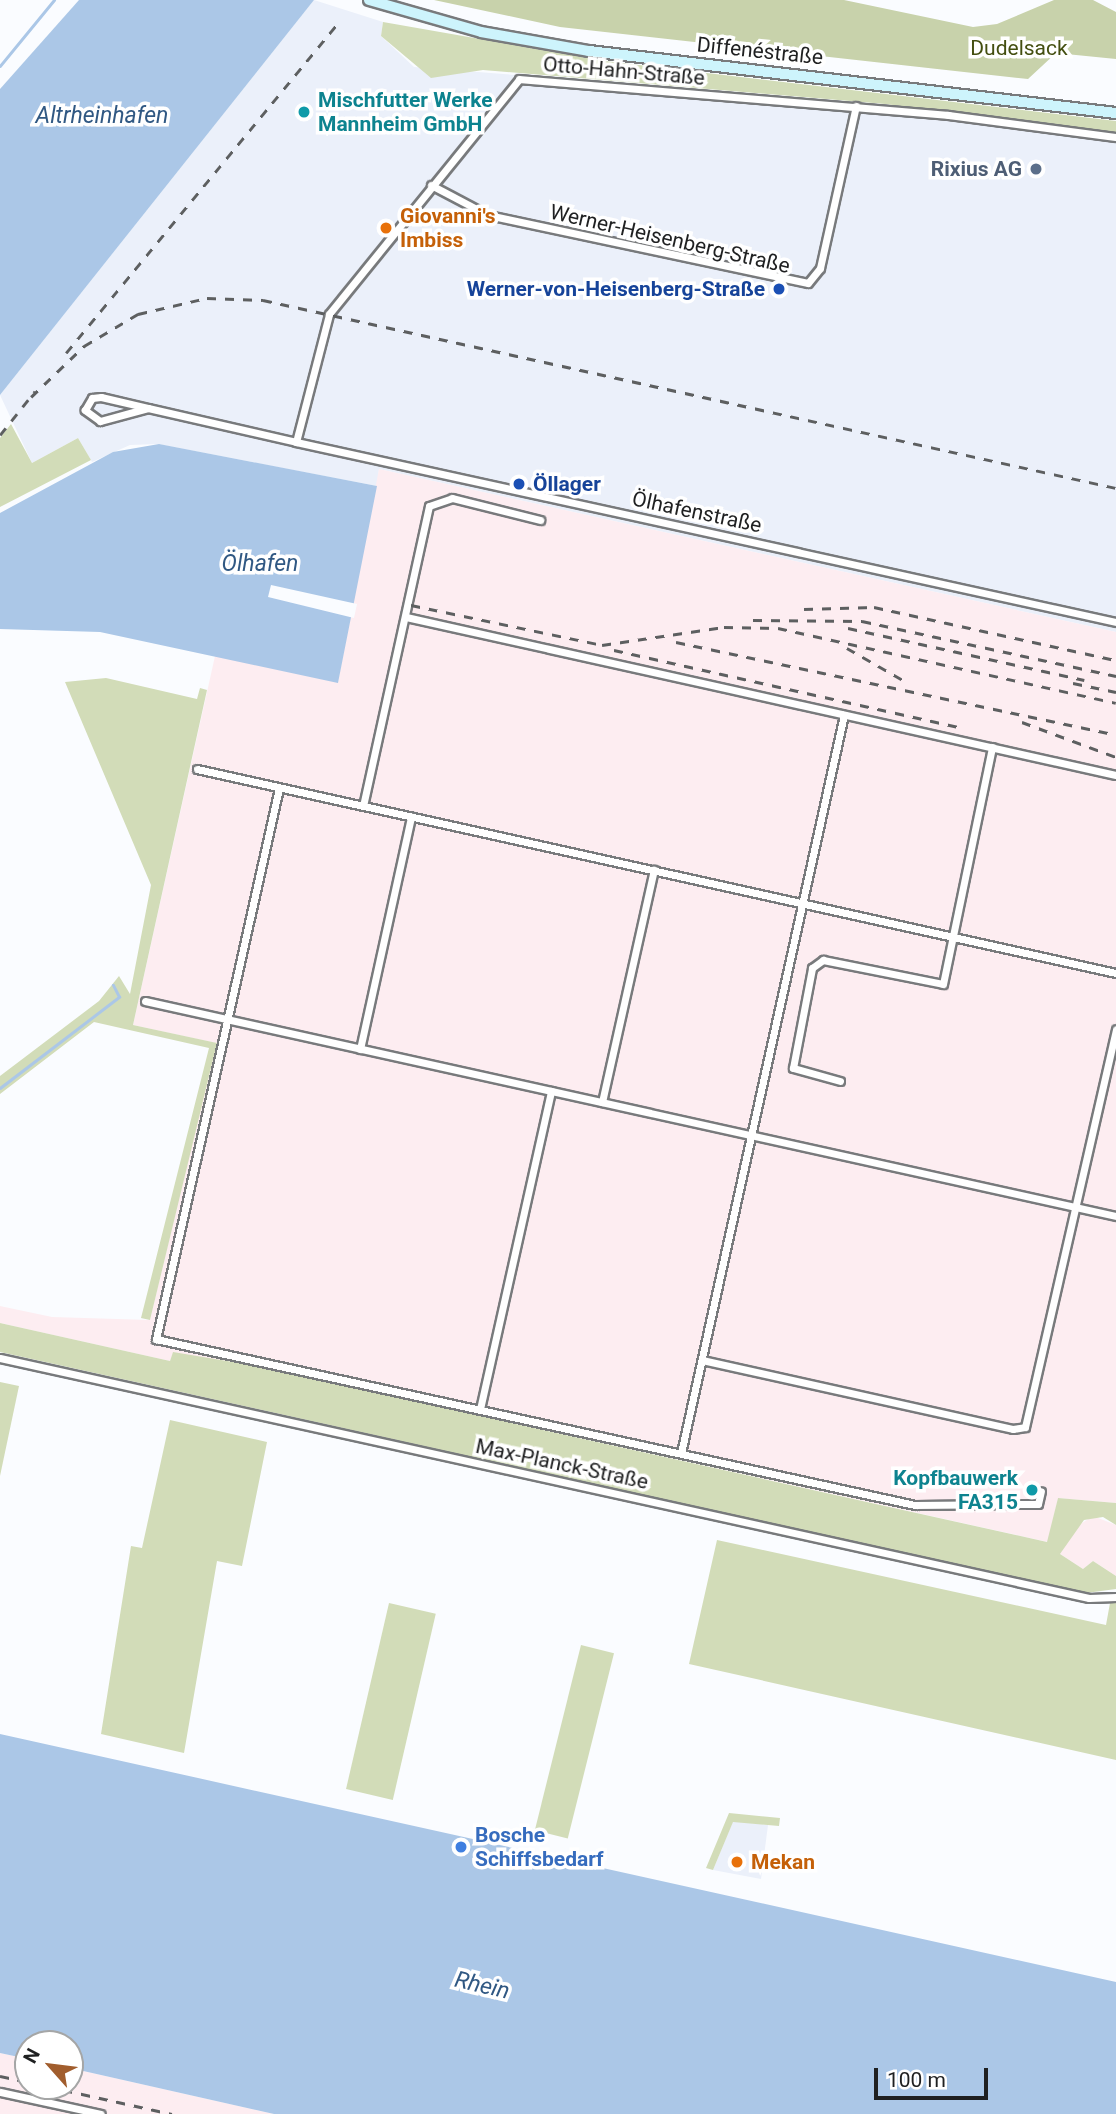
<!DOCTYPE html>
<html>
<head>
<meta charset="utf-8">
<style>
	body { margin:0 }
	#map { position:relative; width:1116px; height:2114px; overflow:hidden; background:#fafcff; font-family:Roboto,sans-serif }
	div>[style] { position:absolute }
	.built>* { inset:0; background:#ebf0fa }
	.industrial>* { inset:0; background:#fdedf1 }
	.green>* { inset:0; background:#d2dcb8; transform-origin:0 0 }
	.forest>* { inset:0; background:#c8d2ab }
	.water>* { inset:0; background:#abc7e7 }
	.pier>* { inset:0; background:#fafcff }
	.stream>* { height:2.5px; margin:-1.25px; padding:0 1.25px; transform-origin:1.25px; border-radius:1.25px; background:#abc7e7 }
	.roads { filter:drop-shadow(2px 0 #787a7c) drop-shadow(-2px 0 #787a7c) drop-shadow(0 2px #787a7c) drop-shadow(0 -2px #787a7c) }
	.street>* { height:7px; margin:-3.5px; padding:0 3.5px; transform-origin:3.5px; border-radius:3.5px; background:#fff }
	.secondary>* { height:10px; margin:-5px; padding:0 5px; transform-origin:5px; border-radius:5px; background:#cdf4fc }
	.rail>* { height:2.5px; margin-top:-1.25px; transform-origin:0; background:repeating-linear-gradient(90deg,#5d5f60 0 9px,transparent 0 18px) }
	.dots>* { width:19px; height:19px; translate:-50% -50%; box-sizing:border-box; border:4px solid #fff; border-radius:50% }
	span { translate:-50% -50%; white-space:nowrap; text-align:center; line-height:1.15; -webkit-text-stroke:7px #fff; paint-order:stroke }
	.park-label { font-size:21px; color:#444f11 }
	.street-label { font-size:21px; color:#1f2021 }
	.culture-label { font-size:21px; color:#0d838f; font-weight:700 }
	.left { translate:0 -50%; text-align:left }
	.right { translate:-100% -50%; text-align:right }
	.service-label { font-size:21px; color:#4e5e75; font-weight:700 }
	.food-label { font-size:21px; color:#c56008; font-weight:700 }
	.transit-label { font-size:21px; color:#164399; font-weight:700 }
	.shop-label { font-size:21px; color:#366cbe; font-weight:700 }
	.water-label { font-size:23px; color:#305883; font-style:italic }
	.north { position:absolute; left:14px; top:2030px; width:70px; height:70px; box-sizing:border-box; background:#fff; border:2px solid #a5a6a6; border-radius:50%; rotate:298deg; font-size:19px; font-weight:700; line-height:28px; text-align:center; color:#1f2021 }
	.north::after { content:''; display:block; margin:auto; width:24px; height:32px; background:#a15d2d; clip-path:polygon(50% 0,100% 100%,50% 72%,0 100%) }
	.scale { position:absolute; left:874px; top:2068px; width:114px; height:32px; box-sizing:border-box; border:4px solid #1f2021; border-top:0; padding-left:9px; font-size:21px; line-height:24px; white-space:nowrap; color:#1f2021; -webkit-text-stroke:5px #fff; paint-order:stroke }
</style>
</head>
<body>
<div id="map">
	<div class="built">
		<i style="clip-path:polygon(314px 0,383px 22px,381px 36px,414px 67px,885px 104px,1116px 133px,1116px 632px,379px 469px,377px 486px,158px 444px,130px 445px,92px 462px,78px 438px,32px 463px,0 395px)"></i>
		<i style="clip-path:polygon(733px 1821px,768px 1825px,761px 1879px,713px 1870px)"></i>
	</div>
	<div class="industrial">
		<i style="clip-path:polygon(379px 469px,1116px 632px,1116px 1503px,1058px 1498px,1048px 1542px,252px 1365px,173px 1353px,170px 1361px,0 1323px,0 1306px,52px 1317px,150px 1320px,216px 1043px,133px 1025px,215px 656px,338px 682px)"></i>
		<i style="clip-path:polygon(1093px 1516px,1116px 1525px,1116px 1576px,1093px 1561px,1083px 1569px,1060px 1554px,1076px 1527px)"></i>
		<i style="clip-path:polygon(0 2053px,28px 2059px,28px 2086px,70px 2086px,70px 2068px,274px 2114px,0 2114px)"></i>
	</div>
	<div class="green">
		<i style="clip-path:polygon(383px 22px,605px 61px,1116px 121px,1116px 133px,885px 104px,483px 70px,431px 78px,381px 36px)"></i>
		<i style="clip-path:polygon(11px 424px,32px 463px,78px 438px,91px 460px,0 507px,0 438px)"></i>
		<i style="clip-path:polygon(106px 678px,197px 699px,200px 688px,207px 690px,133px 1025px,217px 1043px,150px 1320px,141px 1318px,209px 1048px,94px 1022px,0 1094px,0 1076px,99px 1001px,119px 976px,130px 994px,151px 885px,65px 682px)"></i>
		<i style="clip-path:polygon(0 1323px,170px 1361px,173px 1352px,251px 1365px,1047px 1542px,1058px 1498px,1116px 1503px,1116px 1525px,1103px 1517px,1084px 1520px,1060px 1554px,1083px 1569px,1093px 1561px,1116px 1576px,1116px 1589px,1086px 1593px,0 1352px)"></i>
		<i style="clip-path:polygon(0 1382px,19px 1386px,0 1476px)"></i>
		<i style="clip-path:polygon(170px 1420px,267px 1442px,242px 1566px,217px 1561px,184px 1753px,101px 1734px,131px 1546px,142px 1548px)"></i>
		<i style="clip-path:polygon(717px 1540px,1106px 1625px,1110px 1603px,1116px 1600px,1116px 1760px,689px 1664px)"></i>
		<i style="left:389px;top:1603px;width:48px;height:191px;rotate:13deg"></i>
		<i style="left:581px;top:1645px;width:34px;height:191px;rotate:14deg"></i>
		<i style="clip-path:polygon(729px 1813px,780px 1818px,779px 1826px,733px 1822px,713px 1870px,706px 1868px)"></i>
	</div>
	<div class="forest">
		<i style="clip-path:polygon(434px 0,844px 0,973px 27px,997px 24px,1054px 0,1093px 0,1116px 12px,1116px 59px,1056px 53px,1028px 79px,560px 27px)"></i>
	</div>
	<div class="water">
		<i style="clip-path:polygon(79px 0,314px 0,0 395px,0 89px)"></i>
		<i style="clip-path:polygon(159px 444px,377px 486px,338px 683px,100px 632px,0 629px,0 513px,113px 452px)"></i>
		<i style="clip-path:polygon(0 1734px,1116px 1982px,1116px 2114px,274px 2114px,70px 2068px,70px 2044px,28px 2044px,28px 2059px,0 2053px)"></i>
	</div>
	<div class="pier">
		<i style="clip-path:polygon(271px 585px,357px 604px,354px 618px,268px 597px)"></i>
	</div>
	<div class="stream">
		<i style="left:0;top:66px;width:85px;rotate:-50.7deg"></i>
		<i style="left:0;top:1088px;width:150px;rotate:-37.4deg"></i>
		<i style="left:119px;top:997px;width:13px;rotate:-117deg"></i>
	</div>
	<div class="roads">
		<div class="street">
			<i style="left:431px;top:185px;width:64px;rotate:27.8deg"></i>
			<i style="left:488px;top:215px;width:327px;rotate:12deg"></i>
			<i style="left:808px;top:283px;width:19px;rotate:-51deg"></i>
			<i style="left:820px;top:268px;width:166px;rotate:-77.5deg"></i>
			<i style="left:148px;top:408px;width:50px;rotate:164.8deg"></i>
			<i style="left:100px;top:421px;width:19px;rotate:-144deg"></i>
			<i style="left:85px;top:410px;width:14px;rotate:-60deg"></i>
			<i style="left:92px;top:398px;width:9px;rotate:-6deg"></i>
			<i style="left:101px;top:397px;width:48px;rotate:13.2deg"></i>
			<i style="left:148px;top:408px;width:152px;rotate:12.9deg"></i>
			<i style="left:296px;top:442px;width:840px;rotate:12.38deg"></i>
			<i style="left:296px;top:442px;width:132px;rotate:-75.5deg"></i>
			<i style="left:329px;top:314px;width:302px;rotate:-51deg"></i>
			<i style="left:519px;top:79px;width:431px;rotate:4.8deg"></i>
			<i style="left:948px;top:115px;width:169px;rotate:7.5deg"></i>
			<i style="left:406px;top:617px;width:727px;rotate:12.55deg"></i>
			<i style="left:197px;top:769px;width:941px;rotate:12.52deg"></i>
			<i style="left:279px;top:788px;width:565px;rotate:102.58deg"></i>
			<i style="left:156px;top:1339px;width:777px;rotate:12.34deg"></i>
			<i style="left:915px;top:1505px;width:123px;rotate:-0.5deg"></i>
			<i style="left:1038px;top:1504px;width:13px;rotate:-77deg"></i>
			<i style="left:363px;top:806px;width:307px;rotate:-77.6deg"></i>
			<i style="left:429px;top:506px;width:24px;rotate:-19deg"></i>
			<i style="left:452px;top:498px;width:91px;rotate:14deg"></i>
			<i style="left:145px;top:1001px;width:995px;rotate:12.49deg"></i>
			<i style="left:360px;top:1049px;width:238px;rotate:-77.6deg"></i>
			<i style="left:840px;top:1081px;width:49px;rotate:-164.5deg"></i>
			<i style="left:793px;top:1068px;width:102px;rotate:-79.2deg"></i>
			<i style="left:812px;top:968px;width:14px;rotate:-36deg"></i>
			<i style="left:823px;top:960px;width:122px;rotate:11.3deg"></i>
			<i style="left:943px;top:984px;width:242px;rotate:-78.3deg"></i>
			<i style="left:602px;top:1102px;width:238px;rotate:-77.4deg"></i>
			<i style="left:0;top:1358px;width:1115px;rotate:12.43deg"></i>
			<i style="left:1089px;top:1598px;width:27px;rotate:-2deg"></i>
			<i style="left:702px;top:1360px;width:319px;rotate:12.5deg"></i>
			<i style="left:1013px;top:1429px;width:12px;rotate:-9deg"></i>
			<i style="left:1025px;top:1427px;width:408px;rotate:-77.1deg"></i>
			<i style="left:480px;top:1409px;width:326px;rotate:-77.4deg"></i>
			<i style="left:681px;top:1453px;width:756px;rotate:-77.55deg"></i>
			<i style="left:0;top:2092px;width:103px;rotate:12.3deg"></i>
		</div>
		<div class="secondary">
			<i style="left:369px;top:0;width:116px;rotate:15.9deg"></i>
			<i style="left:481px;top:32px;width:110px;rotate:10deg"></i>
			<i style="left:589px;top:51px;width:531px;rotate:6.71deg"></i>
		</div>
	</div>
	<div class="rail">
		<i style="left:66px;top:353px;width:430px;rotate:-50.5deg"></i>
		<i style="left:31px;top:397px;width:74px;rotate:-43.9deg"></i>
		<i style="left:84px;top:346px;width:63px;rotate:-30.7deg"></i>
		<i style="left:138px;top:314px;width:71px;rotate:-13.1deg"></i>
		<i style="left:207px;top:298px;width:56px;rotate:2deg"></i>
		<i style="left:263px;top:300px;width:873px;rotate:12.43deg"></i>
		<i style="left:0;top:435px;width:56px;rotate:-51.5deg"></i>
		<i style="left:411px;top:605px;width:195px;rotate:11.8deg"></i>
		<i style="left:602px;top:645px;width:123px;rotate:-8.4deg"></i>
		<i style="left:724px;top:627px;width:54px;rotate:1.1deg"></i>
		<i style="left:778px;top:628px;width:346px;rotate:12.5deg"></i>
		<i style="left:804px;top:609px;width:70px;rotate:-1.6deg"></i>
		<i style="left:874px;top:607px;width:248px;rotate:12.4deg"></i>
		<i style="left:753px;top:620px;width:109px;rotate:0.5deg"></i>
		<i style="left:862px;top:621px;width:260px;rotate:12.2deg"></i>
		<i style="left:848px;top:628px;width:242px;rotate:12.4deg"></i>
		<i style="left:676px;top:642px;width:450px;rotate:11.9deg"></i>
		<i style="left:847px;top:648px;width:70px;rotate:29.8deg"></i>
		<i style="left:614px;top:650px;width:353px;rotate:12.6deg"></i>
		<i style="left:1073px;top:683px;width:44px;rotate:11.8deg"></i>
		<i style="left:1022px;top:722px;width:100px;rotate:20.4deg"></i>
		<i style="left:0;top:2076px;width:29px;rotate:12deg"></i>
		<i style="left:46px;top:2086px;width:129px;rotate:12.5deg"></i>
	</div>
	<div class="dots">
		<i style="left:304px;top:112px;background:#0f9aa8"></i>
		<i style="left:1036px;top:169px;background:#5c6f8a"></i>
		<i style="left:386px;top:228px;background:#e8710a"></i>
		<i style="left:779px;top:289px;background:#1a4fb4"></i>
		<i style="left:519px;top:484px;background:#1a4fb4"></i>
		<i style="left:1032px;top:1490px;background:#0f9aa8"></i>
		<i style="left:461px;top:1847px;background:#3f7fe0"></i>
		<i style="left:737px;top:1862px;background:#e8710a"></i>
	</div>
	<div class="park-label">
		<span style="left:1019px;top:48px">Dudelsack</span>
	</div>
	<div class="street-label">
		<span style="left:760px;top:51px;rotate:6deg">Diffenéstraße</span>
		<span style="left:624px;top:71px;rotate:5deg">Otto-Hahn-Straße</span>
		<span style="left:670px;top:239px;rotate:13deg">Werner-Heisenberg-Straße</span>
		<span style="left:697px;top:512px;rotate:12deg">Ölhafenstraße</span>
		<span style="left:562px;top:1464px;rotate:12deg">Max-Planck-Straße</span>
	</div>
	<div class="culture-label">
		<span class="left" style="left:318px;top:112px">Mischfutter Werke<br>Mannheim GmbH</span>
		<span class="right" style="left:1018px;top:1490px">Kopfbauwerk<br>FA315</span>
	</div>
	<div class="service-label">
		<span class="right" style="left:1022px;top:169px">Rixius AG</span>
	</div>
	<div class="food-label">
		<span class="left" style="left:400px;top:228px">Giovanni's<br>Imbiss</span>
		<span class="left" style="left:751px;top:1862px">Mekan</span>
	</div>
	<div class="transit-label">
		<span class="right" style="left:765px;top:289px">Werner-von-Heisenberg-Straße</span>
		<span class="left" style="left:533px;top:484px">Öllager</span>
	</div>
	<div class="shop-label">
		<span class="left" style="left:475px;top:1847px">Bosche<br>Schiffsbedarf</span>
	</div>
	<div class="water-label">
		<span style="left:102px;top:116px">Altrheinhafen</span>
		<span style="left:260px;top:564px">Ölhafen</span>
		<span style="left:482px;top:1986px;rotate:13deg">Rhein</span>
	</div>
	<div class="north">N</div>
	<div class="scale">100 m</div>
</div>
</body>
</html>
